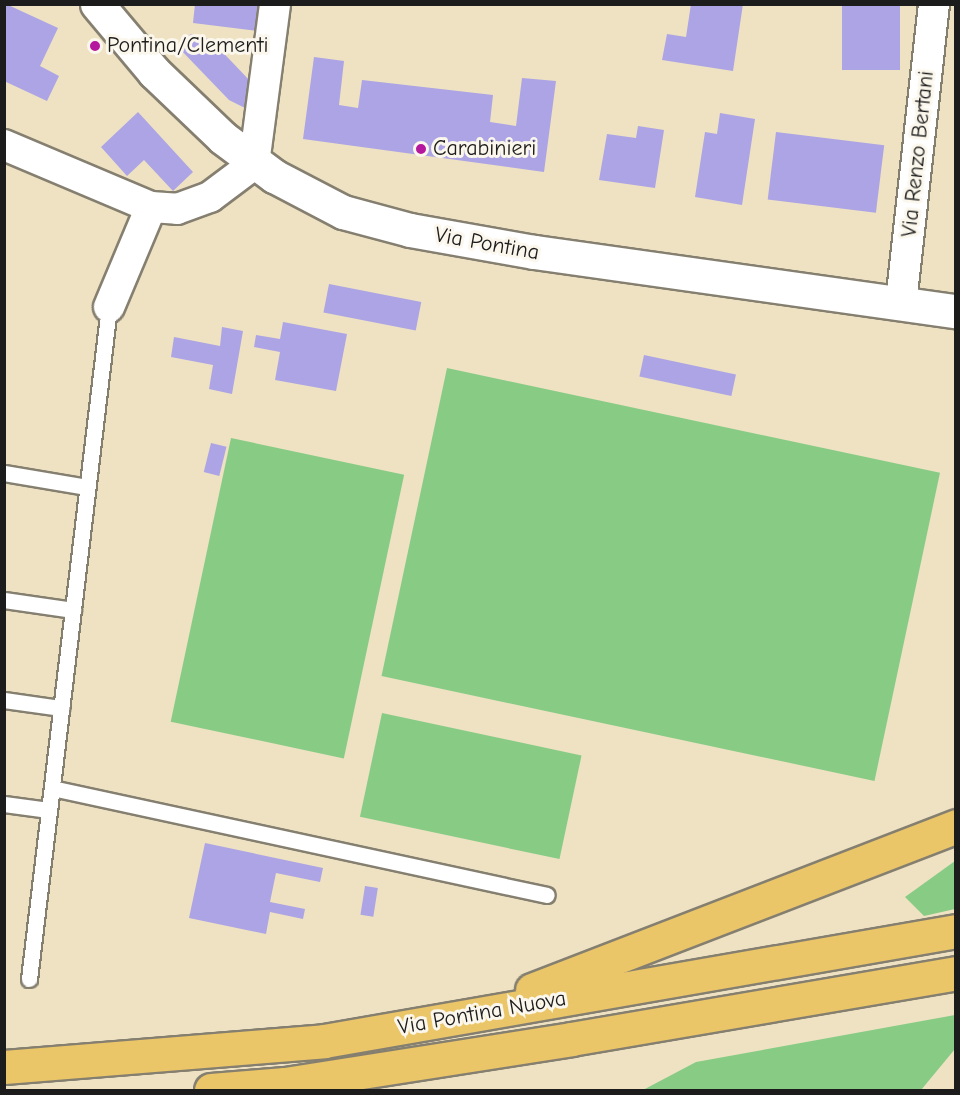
<!DOCTYPE html>
<html>
<head>
<meta charset="utf-8">
<style>
	body { margin:0 }
	#map { position:relative; width:960px; height:1095px; overflow:hidden; background:#eee2c3; font-family:"Comic Neue",sans-serif }
	div>[style] { position:absolute }
	.green>* { inset:0; background:#88cb85; transform-origin:0 0 }
	.building>* { inset:0; background:#aca4e4; transform-origin:0 0 }
	.roads { filter:drop-shadow(2px 0 #857f70) drop-shadow(-2px 0 #857f70) drop-shadow(0 2px #857f70) drop-shadow(0 -2px #857f70) }
	.service>* { height:15px; margin:-7.5px; padding:0 7.5px; transform-origin:7.5px; border-radius:7.5px; background:#fff }
	.minor>* { height:30px; margin:-15px; padding:0 15px; transform-origin:15px; border-radius:15px; background:#fff }
	.tertiary>* { height:33px; margin:-16.5px; padding:0 16.5px; transform-origin:16.5px; border-radius:16.5px; background:#fff }
	.trunk>* { height:33px; margin:-16.5px; padding:0 16.5px; transform-origin:16.5px; border-radius:16.5px; background:#ebc669 }
	.dots>* { width:16px; height:16px; translate:-50% -50%; box-sizing:border-box; border:3px solid #fbf7ec; border-radius:50% }
	span { translate:-50% -50%; white-space:nowrap; text-align:center; line-height:1.15; -webkit-text-stroke:6px #fbf7ec; paint-order:stroke }
	.poi-label { font-size:22px; color:#1c1c1c }
	.left { translate:0 -50%; text-align:left }
	.street-label { font-size:22px; color:#1c1c1c }
	.frame { position:absolute; inset:0; border:6px solid #1c1c1c; pointer-events:none }
</style>
</head>
<body>
<div id="map">
	<div class="green">
		<i style="left:447px;top:368px;width:504px;height:315px;rotate:12deg"></i>
		<i style="left:231px;top:438px;width:177px;height:290px;rotate:12deg"></i>
		<i style="left:382px;top:713px;width:204px;height:106px;rotate:12deg"></i>
		<i style="clip-path:polygon(955px 861px,955px 909px,924px 916px,905px 897px)"></i>
		<i style="clip-path:polygon(955px 1015px,955px 1049px,921px 1090px,643px 1090px,696px 1062px)"></i>
	</div>
	<div class="building">
		<i style="clip-path:polygon(6px 4px,58px 28px,40px 66px,59px 76px,47px 101px,4px 81px)"></i>
		<i style="clip-path:polygon(195px 4px,261px 4px,258px 31px,193px 23px)"></i>
		<i style="clip-path:polygon(691px 4px,743px 4px,733px 71px,662px 60px,667px 34px,686px 37px)"></i>
		<i style="left:842px;top:4px;width:58px;height:66px"></i>
		<i style="clip-path:polygon(191px 34px,211px 40px,252px 83px,249px 110px,229px 100px,178px 47px)"></i>
		<i style="clip-path:polygon(314px 57px,344px 61px,339px 105px,358px 108px,362px 80px,493px 95px,490px 122px,516px 126px,522px 78px,556px 81px,544px 172px,303px 139px)"></i>
		<i style="clip-path:polygon(138px 112px,193px 172px,173px 191px,144px 160px,127px 176px,101px 147px)"></i>
		<i style="clip-path:polygon(720px 113px,755px 119px,742px 205px,695px 197px,705px 132px,717px 134px)"></i>
		<i style="clip-path:polygon(638px 126px,664px 130px,655px 188px,599px 180px,607px 134px,636px 138px)"></i>
		<i style="left:776px;top:132px;width:109px;height:68px;rotate:7deg"></i>
		<i style="left:329px;top:284px;width:94px;height:29px;rotate:11deg"></i>
		<i style="clip-path:polygon(283px 322px,347px 334px,336px 391px,275px 380px,280px 352px,254px 347px,256px 335px,280px 339px)"></i>
		<i style="clip-path:polygon(222px 327px,243px 331px,232px 394px,209px 389px,213px 365px,171px 357px,174px 337px,220px 346px)"></i>
		<i style="left:644px;top:355px;width:94px;height:22px;rotate:12deg"></i>
		<i style="left:211px;top:443px;width:16px;height:30px;rotate:14deg"></i>
		<i style="clip-path:polygon(205px 843px,323px 868px,320px 882px,276px 873px,270px 902px,305px 909px,303px 919px,270px 912px,266px 934px,189px 918px)"></i>
		<i style="left:365px;top:886px;width:13px;height:29px;rotate:9deg"></i>
	</div>
	<div class="roads">
		<div class="service">
			<i style="left:4px;top:473px;width:84px;rotate:9.6deg"></i>
			<i style="left:4px;top:600px;width:70px;rotate:8.2deg"></i>
			<i style="left:4px;top:700px;width:58px;rotate:8deg"></i>
			<i style="left:52px;top:788px;width:506px;rotate:12.2deg"></i>
			<i style="left:4px;top:804px;width:45px;rotate:7.6deg"></i>
			<i style="left:29px;top:979px;width:677px;rotate:-83.21deg"></i>
		</div>
		<div class="minor">
			<i style="left:4px;top:145px;width:160px;rotate:22.9deg"></i>
			<i style="left:151px;top:207px;width:26px;rotate:4deg"></i>
			<i style="left:177px;top:209px;width:35px;rotate:-20deg"></i>
			<i style="left:210px;top:197px;width:55px;rotate:-36.9deg"></i>
			<i style="left:254px;top:164px;width:161px;rotate:-82.5deg"></i>
			<i style="left:901px;top:303px;width:301px;rotate:-83.7deg"></i>
			<i style="left:109px;top:307px;width:108px;rotate:-67.2deg"></i>
		</div>
		<div class="tertiary">
			<i style="left:97px;top:4px;width:89px;rotate:50deg"></i>
			<i style="left:154px;top:72px;width:95px;rotate:43.7deg"></i>
			<i style="left:223px;top:138px;width:64px;rotate:36.7deg"></i>
			<i style="left:274px;top:176px;width:78px;rotate:27.6deg"></i>
			<i style="left:343px;top:212px;width:69px;rotate:15deg"></i>
			<i style="left:410px;top:230px;width:126px;rotate:10.1deg"></i>
			<i style="left:534px;top:252px;width:426px;rotate:8deg"></i>
		</div>
		<div class="trunk">
			<i style="left:532px;top:990px;width:455px;rotate:-21.1deg"></i>
			<i style="left:4px;top:1067px;width:321px;rotate:-4.6deg"></i>
			<i style="left:324px;top:1041px;width:642px;rotate:-9.87deg"></i>
			<i style="left:211px;top:1090px;width:74px;rotate:-4.6deg"></i>
			<i style="left:285px;top:1084px;width:290px;rotate:-8.9deg"></i>
			<i style="left:571px;top:1039px;width:391px;rotate:-9.7deg"></i>
		</div>
	</div>
	<div class="dots">
		<i style="left:95px;top:46px;background:#b5179e"></i>
		<i style="left:421px;top:149px;background:#b5179e"></i>
	</div>
	<div class="poi-label">
		<span class="left" style="left:107px;top:46px">Pontina/Clementi</span>
		<span class="left" style="left:433px;top:149px">Carabinieri</span>
	</div>
	<div class="street-label">
		<span style="left:918px;top:154px;rotate:-84deg">Via Renzo Bertani</span>
		<span style="left:487px;top:244px;rotate:10deg">Via Pontina</span>
		<span style="left:482px;top:1013px;rotate:-10deg">Via Pontina Nuova</span>
	</div>
	<div class="frame"></div>
</div>
</body>
</html>
